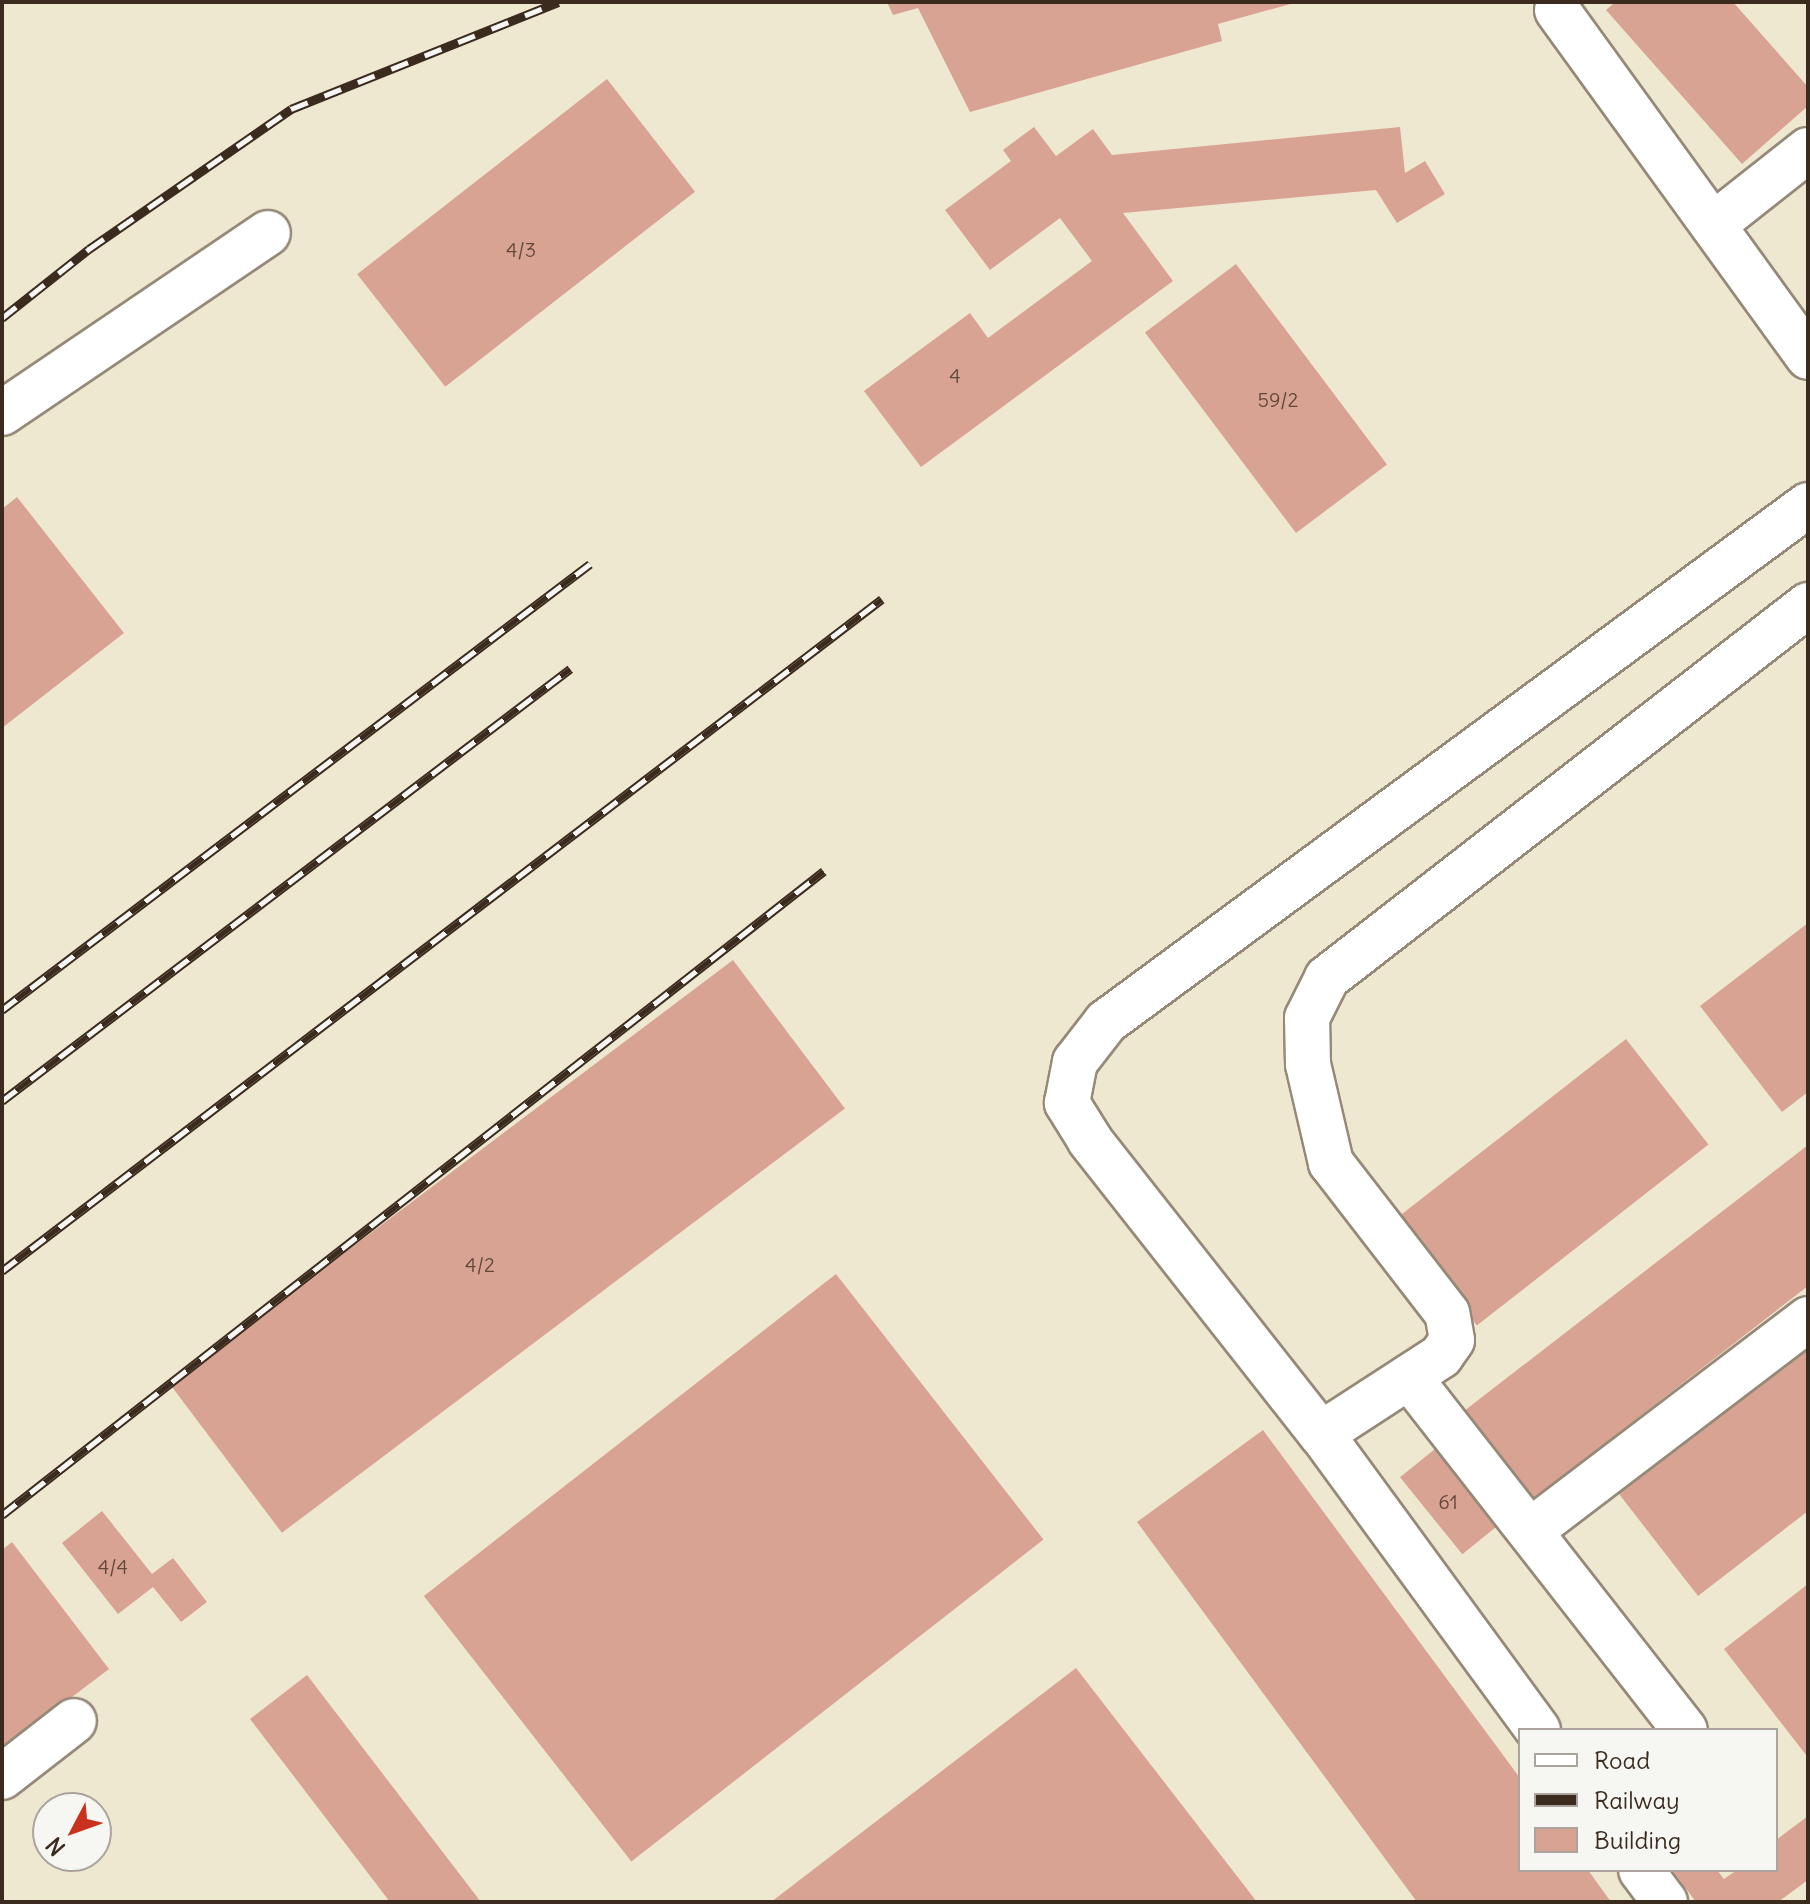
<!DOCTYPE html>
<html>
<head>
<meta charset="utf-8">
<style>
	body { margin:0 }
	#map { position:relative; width:1810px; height:1904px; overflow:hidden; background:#efe8d1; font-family:Delius,sans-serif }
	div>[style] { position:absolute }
	.building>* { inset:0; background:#d9a393; transform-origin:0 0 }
	.roads { filter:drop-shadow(2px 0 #958978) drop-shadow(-2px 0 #958978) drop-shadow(0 2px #958978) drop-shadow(0 -2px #958978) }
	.minor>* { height:44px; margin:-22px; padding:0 22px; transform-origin:22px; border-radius:22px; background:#fff }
	.rail>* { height:9px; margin-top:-4.5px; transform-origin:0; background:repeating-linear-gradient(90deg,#f6f6f2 0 18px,#3b2a1e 0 36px); box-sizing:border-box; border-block:2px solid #3b2a1e }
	span { translate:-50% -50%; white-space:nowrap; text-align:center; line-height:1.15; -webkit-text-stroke:8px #f6f6f2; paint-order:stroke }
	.number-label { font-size:20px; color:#62483b }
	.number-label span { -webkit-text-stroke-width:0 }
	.frame { position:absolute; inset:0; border:4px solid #3b2a1e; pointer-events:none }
	.legend { position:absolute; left:1518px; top:1728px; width:260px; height:144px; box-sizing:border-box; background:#f6f6f2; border:2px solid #aba49d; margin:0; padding:10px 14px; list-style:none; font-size:24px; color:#3b2a1e }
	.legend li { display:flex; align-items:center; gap:16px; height:40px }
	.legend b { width:40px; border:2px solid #aba49d }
	.north { position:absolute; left:32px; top:1792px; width:80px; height:80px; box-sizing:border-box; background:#f6f6f2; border:2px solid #aba49d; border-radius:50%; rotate:229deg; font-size:22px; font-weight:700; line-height:32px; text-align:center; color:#3b2a1e }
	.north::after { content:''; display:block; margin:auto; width:28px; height:36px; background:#c8321e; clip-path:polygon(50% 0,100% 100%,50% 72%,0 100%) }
</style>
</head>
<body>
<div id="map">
	<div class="building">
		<i style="clip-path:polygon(887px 2px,1294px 2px,1294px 3px,1218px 24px,1222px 41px,970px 112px,918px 8px,893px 15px)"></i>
		<i style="clip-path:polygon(1615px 2px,1733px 2px,1808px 87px,1808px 106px,1742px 164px,1606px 10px)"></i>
		<i style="left:607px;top:79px;width:143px;height:317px;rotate:52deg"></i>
		<i style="clip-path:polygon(1034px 127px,1056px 156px,1093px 129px,1112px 155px,1400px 127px,1405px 173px,1425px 161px,1445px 194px,1397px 223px,1376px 190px,1123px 213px,1173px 281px,921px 467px,864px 391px,970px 313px,988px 338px,1092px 261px,1060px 218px,990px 270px,945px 210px,1011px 161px,1003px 150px)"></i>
		<i style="left:1236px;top:264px;width:251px;height:114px;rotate:53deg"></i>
		<i style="clip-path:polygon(17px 497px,124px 633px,2px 728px,2px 509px)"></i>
		<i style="clip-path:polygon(1808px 923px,1808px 1092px,1782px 1112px,1700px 1006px)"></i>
		<i style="left:733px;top:960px;width:186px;height:705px;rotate:53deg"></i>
		<i style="left:1626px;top:1039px;width:134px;height:294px;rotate:52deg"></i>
		<i style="clip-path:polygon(1808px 1145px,1808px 1286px,1523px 1507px,1455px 1418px)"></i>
		<i style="left:836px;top:1274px;width:337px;height:523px;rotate:52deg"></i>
		<i style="clip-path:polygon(1808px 1342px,1808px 1511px,1698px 1596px,1616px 1490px)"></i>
		<i style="clip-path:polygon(1263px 1430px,1520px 1778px,1520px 1870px,1588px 1870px,1611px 1902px,1417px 1902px,1137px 1522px)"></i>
		<i style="left:1435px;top:1449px;width:99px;height:45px;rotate:51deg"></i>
		<i style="clip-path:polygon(102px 1511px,152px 1574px,173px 1558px,207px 1602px,181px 1622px,153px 1587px,118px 1614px,62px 1543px)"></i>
		<i style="clip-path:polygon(12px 1542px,109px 1669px,2px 1750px,2px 1550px)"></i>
		<i style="clip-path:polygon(1808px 1584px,1808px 1753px,1806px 1755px,1724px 1649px)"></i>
		<i style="clip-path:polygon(1076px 1668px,1257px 1902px,771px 1902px)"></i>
		<i style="clip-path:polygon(307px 1675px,481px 1902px,390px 1902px,250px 1719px)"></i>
		<i style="clip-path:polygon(1808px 1816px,1808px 1880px,1778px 1902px,1696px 1902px,1672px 1870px,1717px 1870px,1724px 1879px,1737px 1870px,1776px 1870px,1776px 1840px)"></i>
	</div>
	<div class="roads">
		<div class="minor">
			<i style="left:1557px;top:10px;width:428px;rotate:54.1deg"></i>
			<i style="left:1713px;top:225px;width:121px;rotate:-38.3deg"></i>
			<i style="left:2px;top:413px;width:321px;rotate:-34.1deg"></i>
			<i style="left:1409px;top:1377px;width:448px;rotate:52deg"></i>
			<i style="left:1321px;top:1434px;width:143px;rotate:-33deg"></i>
			<i style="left:1441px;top:1356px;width:19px;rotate:-55deg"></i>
			<i style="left:1452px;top:1340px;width:27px;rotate:-100deg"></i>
			<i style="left:1447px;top:1313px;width:190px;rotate:-127.7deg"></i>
			<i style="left:1331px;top:1163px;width:102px;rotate:-103.1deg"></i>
			<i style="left:1308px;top:1064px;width:46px;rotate:-91.2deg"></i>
			<i style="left:1307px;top:1018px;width:45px;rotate:-63.4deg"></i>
			<i style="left:1327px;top:978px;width:609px;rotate:-37.79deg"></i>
			<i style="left:1530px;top:1531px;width:350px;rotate:-37.3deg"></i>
			<i style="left:1538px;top:1730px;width:367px;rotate:-126.2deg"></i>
			<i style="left:1321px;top:1434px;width:374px;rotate:-128.2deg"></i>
			<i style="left:1090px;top:1140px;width:44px;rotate:-121.9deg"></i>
			<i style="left:1067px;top:1103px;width:42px;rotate:-79deg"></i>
			<i style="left:1075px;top:1062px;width:51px;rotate:-52.2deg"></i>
			<i style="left:1106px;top:1022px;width:872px;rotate:-36.37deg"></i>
			<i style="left:2px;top:1777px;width:91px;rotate:-37.9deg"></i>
			<i style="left:1641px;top:1870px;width:40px;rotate:53deg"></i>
		</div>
	</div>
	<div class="rail">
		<i style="left:2px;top:318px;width:111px;rotate:-38.4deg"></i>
		<i style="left:89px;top:249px;width:246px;rotate:-34.7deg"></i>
		<i style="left:291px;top:109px;width:288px;rotate:-21.8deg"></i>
		<i style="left:2px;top:1010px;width:738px;rotate:-37.18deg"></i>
		<i style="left:2px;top:1101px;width:714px;rotate:-37.26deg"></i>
		<i style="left:2px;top:1271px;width:1107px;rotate:-37.37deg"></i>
		<i style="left:2px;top:1515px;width:1044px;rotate:-38.08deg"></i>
	</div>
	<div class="number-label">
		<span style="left:521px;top:249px">4/3</span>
		<span style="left:955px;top:375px">4</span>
		<span style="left:1278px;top:399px">59/2</span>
		<span style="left:480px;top:1264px">4/2</span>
		<span style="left:1448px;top:1501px">61</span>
		<span style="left:113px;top:1566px">4/4</span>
	</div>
	<div class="frame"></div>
	<ul class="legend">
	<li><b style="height:10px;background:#fff"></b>Road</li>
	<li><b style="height:10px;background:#3b2a1e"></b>Railway</li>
	<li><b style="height:22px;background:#d9a393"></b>Building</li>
	</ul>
	<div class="north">N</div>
</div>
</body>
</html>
